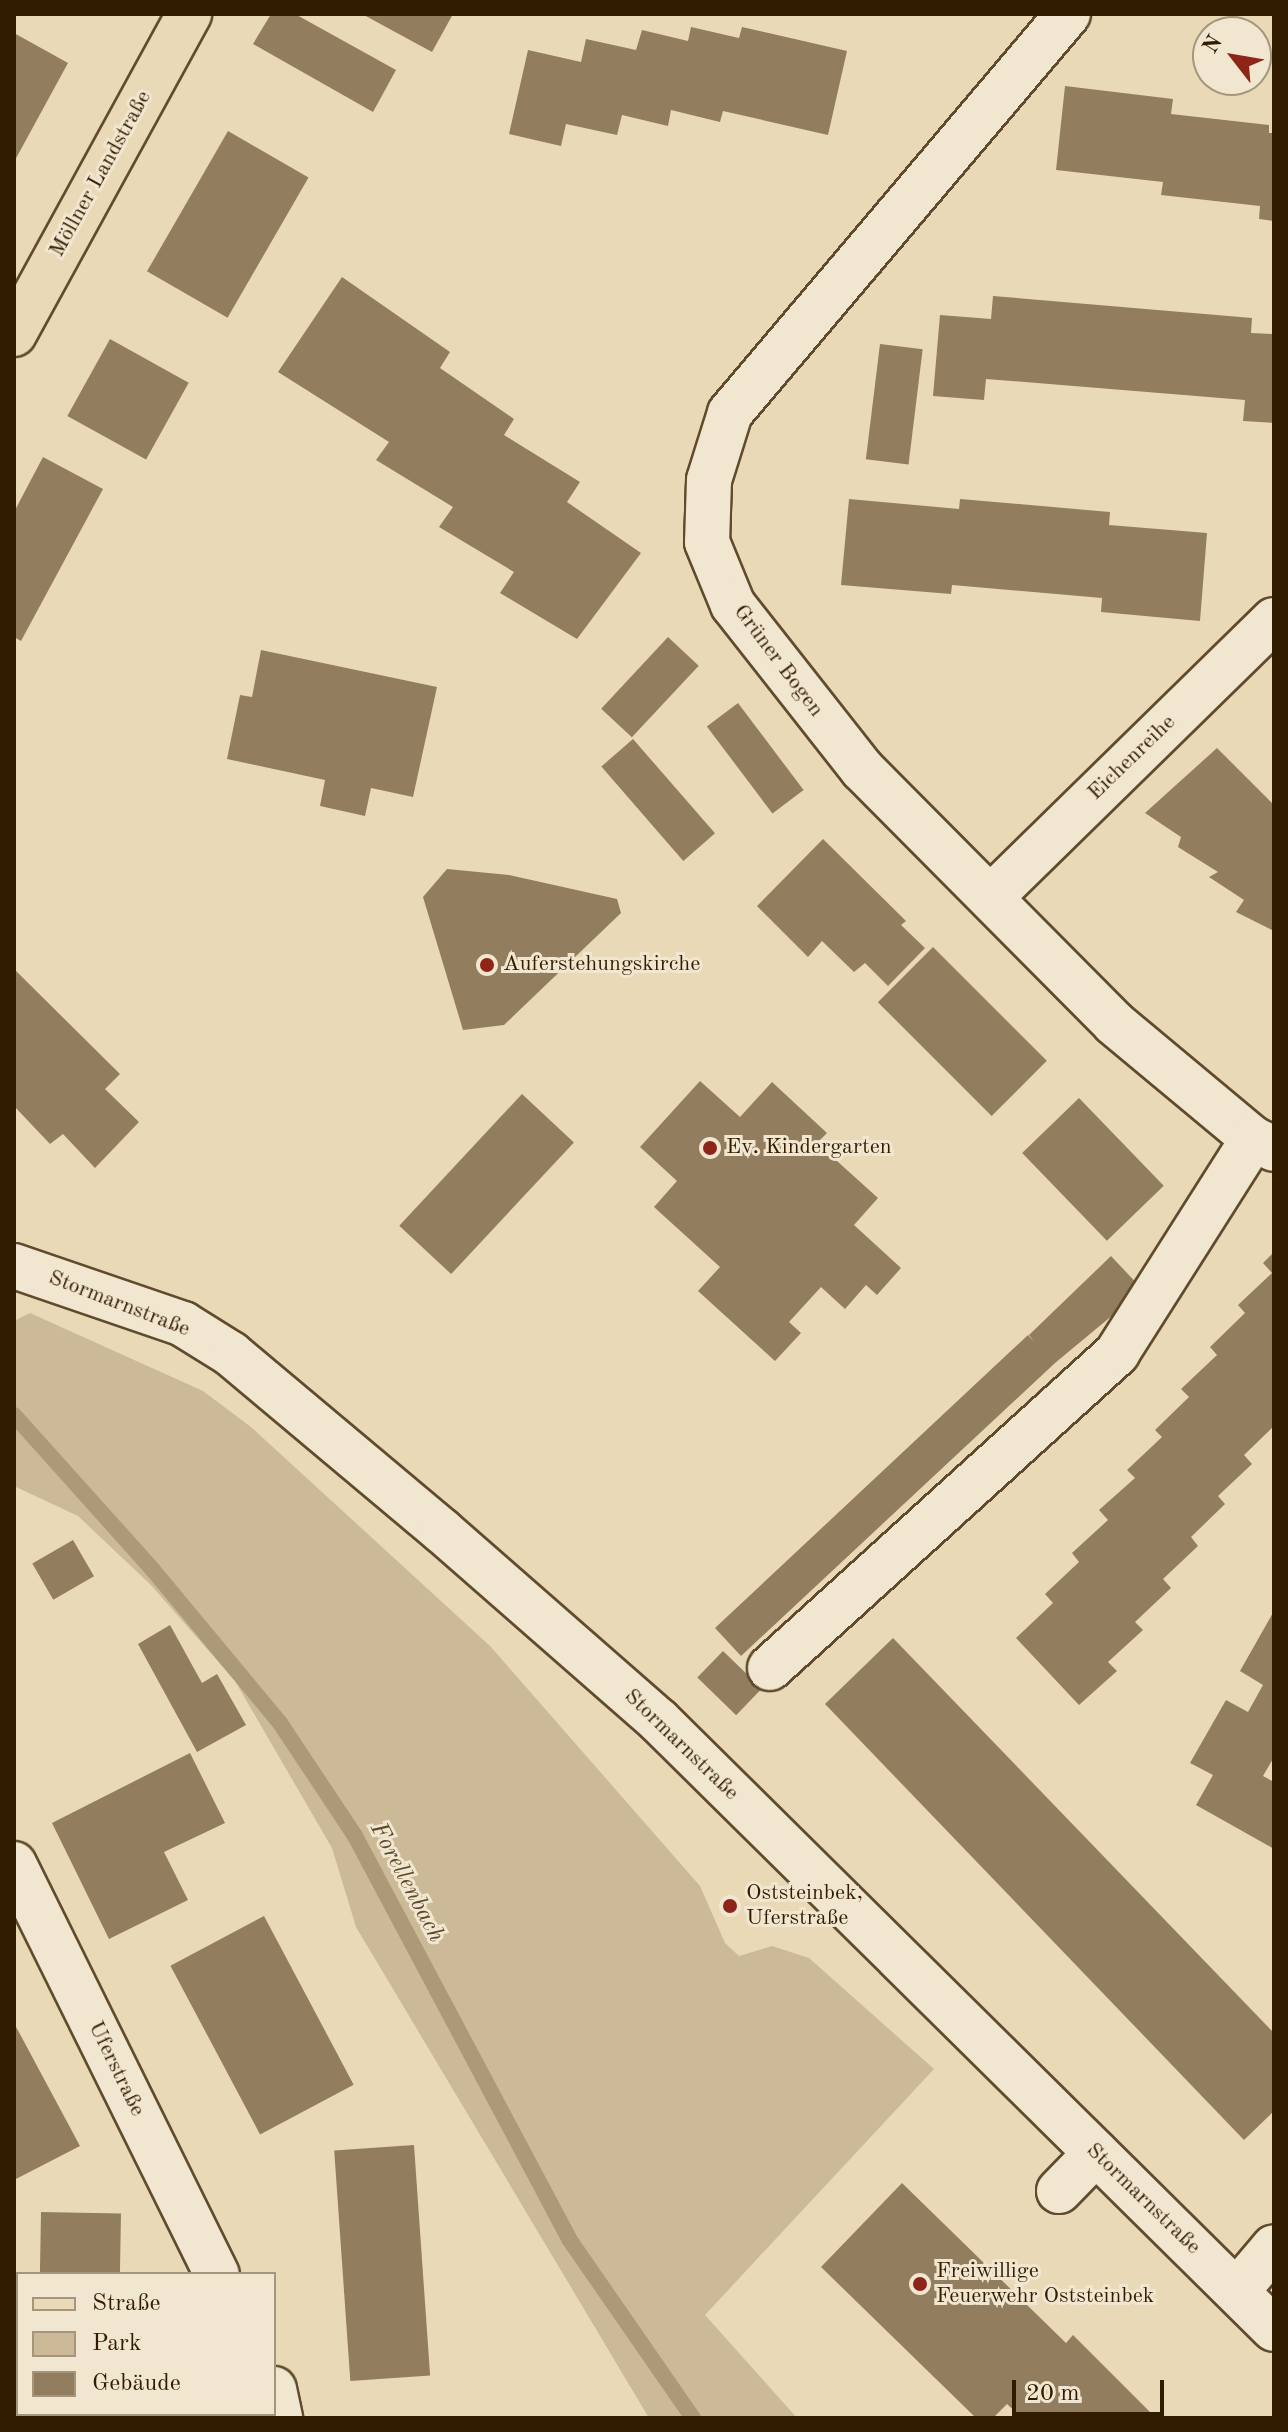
<!DOCTYPE html>
<html>
<head>
<meta charset="utf-8">
<style>
	body { margin:0 }
	#map { position:relative; width:1288px; height:2432px; overflow:hidden; background:#ead9b6; font-family:"Old Standard TT",serif }
	div>[style] { position:absolute }
	.green>* { inset:0; background:#cbb997 }
	.stream>* { height:16px; margin:-8px; padding:0 8px; transform-origin:8px; border-radius:8px; background:#ab9978 }
	.building>* { inset:0; background:#927e5f; transform-origin:0 0 }
	.roads { filter:drop-shadow(2px 0 #604b2e) drop-shadow(-2px 0 #604b2e) drop-shadow(0 2px #604b2e) drop-shadow(0 -2px #604b2e) }
	.minor>* { height:44px; margin:-22px; padding:0 22px; transform-origin:22px; border-radius:22px; background:#f1e6d0 }
	.major>* { height:44px; margin:-22px; padding:0 22px; transform-origin:22px; border-radius:22px; background:#ead9b6 }
	.dots>* { width:22px; height:22px; translate:-50% -50%; box-sizing:border-box; border:4px solid #f1e6d0; border-radius:50% }
	span { translate:-50% -50%; white-space:nowrap; text-align:center; line-height:1.15; -webkit-text-stroke:6px #f1e6d0; paint-order:stroke }
	.street-label { font-size:22px; color:#321c00 }
	.poi-label { font-size:22px; color:#321c00 }
	.left { translate:0 -50%; text-align:left }
	.water-label { font-size:24px; color:#5c482a; font-style:italic }
	.frame { position:absolute; inset:0; border:16px solid #321c00; pointer-events:none }
	.legend { position:absolute; left:16px; top:2272px; width:260px; height:144px; box-sizing:border-box; background:#f1e6d0; border:2px solid #a5957d; margin:0; padding:10px 14px; list-style:none; font-size:24px; color:#321c00 }
	.legend li { display:flex; align-items:center; gap:16px; height:40px }
	.legend b { width:40px; border:2px solid #a5957d }
	.north { position:absolute; left:1192px; top:16px; width:80px; height:80px; box-sizing:border-box; background:#f1e6d0; border:2px solid #a5957d; border-radius:50%; rotate:301deg; font-size:22px; font-weight:700; line-height:32px; text-align:center; color:#321c00 }
	.north::after { content:''; display:block; margin:auto; width:28px; height:36px; background:#8f2418; clip-path:polygon(50% 0,100% 100%,50% 72%,0 100%) }
	.scale { position:absolute; left:1012px; top:2380px; width:152px; height:36px; box-sizing:border-box; border:4px solid #321c00; border-top:0; padding-left:10px; font-size:24px; line-height:28px; white-space:nowrap; color:#321c00; -webkit-text-stroke:6px #f1e6d0; paint-order:stroke }
</style>
</head>
<body>
<div id="map">
	<div class="green">
		<i style="clip-path:polygon(30px 1313px,203px 1391px,251px 1427px,490px 1646px,700px 1886px,725px 1943px,739px 1956px,772px 1946px,809px 1958px,934px 2069px,705px 2315px,797px 2418px,649px 2418px,356px 1927px,332px 1848px,235px 1681px,151px 1585px,78px 1516px,14px 1486px,14px 1321px)"></i>
	</div>
	<div class="stream">
		<i style="left:14px;top:1415px;width:208px;rotate:48.1deg"></i>
		<i style="left:153px;top:1570px;width:199px;rotate:50.3deg"></i>
		<i style="left:280px;top:1723px;width:136px;rotate:56.4deg"></i>
		<i style="left:355px;top:1836px;width:456px;rotate:62deg"></i>
		<i style="left:569px;top:2239px;width:218px;rotate:55.3deg"></i>
	</div>
	<div class="building">
		<i style="clip-path:polygon(271px 14px,295px 14px,396px 70px,373px 112px,253px 44px)"></i>
		<i style="clip-path:polygon(362px 14px,453px 14px,432px 52px)"></i>
		<i style="clip-path:polygon(691px 27px,739px 38px,742px 27px,847px 51px,828px 135px,723px 111px,720px 122px,671px 110px,668px 126px,622px 115px,617px 135px,566px 124px,561px 146px,509px 134px,528px 50px,581px 62px,586px 39px,636px 50px,642px 30px,688px 41px)"></i>
		<i style="clip-path:polygon(14px 33px,68px 63px,14px 162px)"></i>
		<i style="clip-path:polygon(1065px 86px,1173px 99px,1171px 114px,1269px 125px,1269px 133px,1274px 133px,1274px 221px,1259px 219px,1260px 206px,1161px 195px,1163px 182px,1056px 170px)"></i>
		<i style="left:228px;top:131px;width:93px;height:162px;rotate:30deg"></i>
		<i style="clip-path:polygon(342px 277px,450px 352px,440px 368px,514px 419px,504px 435px,580px 482px,567px 502px,641px 553px,577px 639px,500px 593px,514px 572px,439px 527px,453px 507px,376px 460px,389px 442px,278px 372px)"></i>
		<i style="clip-path:polygon(993px 296px,1252px 318px,1251px 333px,1274px 334px,1274px 423px,1243px 421px,1245px 400px,1037px 383px,986px 379px,984px 400px,933px 396px,940px 315px,991px 319px)"></i>
		<i style="left:110px;top:339px;width:90px;height:88px;rotate:29deg"></i>
		<i style="left:880px;top:344px;width:43px;height:116px;rotate:7deg"></i>
		<i style="clip-path:polygon(43px 457px,103px 489px,21px 641px,14px 637px,14px 512px)"></i>
		<i style="clip-path:polygon(849px 499px,959px 509px,960px 499px,1110px 512px,1109px 525px,1207px 533px,1200px 621px,1101px 612px,1102px 598px,952px 585px,951px 594px,841px 585px)"></i>
		<i style="left:668px;top:637px;width:42px;height:98px;rotate:43deg"></i>
		<i style="clip-path:polygon(261px 650px,437px 687px,413px 797px,371px 788px,365px 816px,320px 806px,325px 780px,227px 759px,240px 695px,252px 697px)"></i>
		<i style="left:738px;top:703px;width:109px;height:39px;rotate:53deg"></i>
		<i style="left:633px;top:739px;width:125px;height:42px;rotate:49deg"></i>
		<i style="clip-path:polygon(1217px 748px,1274px 805px,1274px 931px,1236px 912px,1244px 900px,1209px 877px,1218px 872px,1178px 847px,1181px 837px,1145px 813px)"></i>
		<i style="clip-path:polygon(823px 839px,906px 921px,901px 925px,925px 948px,888px 986px,865px 963px,854px 972px,822px 941px,808px 957px,757px 906px)"></i>
		<i style="clip-path:polygon(447px 869px,509px 875px,617px 899px,621px 913px,504px 1025px,463px 1030px,423px 897px)"></i>
		<i style="left:933px;top:947px;width:161px;height:78px;rotate:45deg"></i>
		<i style="clip-path:polygon(14px 969px,120px 1074px,105px 1089px,139px 1122px,95px 1168px,63px 1134px,50px 1144px,14px 1106px)"></i>
		<i style="clip-path:polygon(700px 1081px,740px 1117px,772px 1082px,827px 1133px,817px 1143px,878px 1198px,854px 1225px,901px 1268px,877px 1295px,866px 1285px,845px 1309px,821px 1287px,789px 1322px,801px 1333px,775px 1361px,698px 1291px,720px 1267px,654px 1207px,677px 1181px,640px 1147px)"></i>
		<i style="left:522px;top:1094px;width:71px;height:180px;rotate:43deg"></i>
		<i style="left:1079px;top:1098px;width:122px;height:79px;rotate:46deg"></i>
		<i style="clip-path:polygon(1274px 1252px,1274px 1426px,1244px 1455px,1252px 1464px,1218px 1496px,1225px 1504px,1191px 1537px,1198px 1546px,1163px 1579px,1171px 1588px,1135px 1622px,1143px 1630px,1108px 1662px,1117px 1671px,1079px 1705px,1016px 1638px,1053px 1603px,1045px 1594px,1079px 1562px,1072px 1553px,1108px 1520px,1099px 1510px,1135px 1478px,1127px 1470px,1162px 1437px,1155px 1430px,1189px 1397px,1181px 1389px,1217px 1355px,1210px 1347px,1245px 1313px,1238px 1305px,1272px 1273px,1263px 1263px)"></i>
		<i style="clip-path:polygon(1111px 1256px,1143px 1290px,1055px 1363px,741px 1656px,715px 1628px,1028px 1335px,1034px 1342px,1029px 1335px)"></i>
		<i style="left:73px;top:1540px;width:42px;height:47px;rotate:60deg"></i>
		<i style="clip-path:polygon(1274px 1611px,1274px 1757px,1263px 1776px,1274px 1782px,1274px 1849px,1196px 1805px,1213px 1775px,1190px 1763px,1226px 1700px,1248px 1712px,1263px 1685px,1240px 1671px)"></i>
		<i style="clip-path:polygon(170px 1625px,202px 1683px,217px 1674px,246px 1725px,197px 1752px,138px 1644px)"></i>
		<i style="clip-path:polygon(893px 1638px,1274px 2033px,1274px 2111px,1244px 2140px,825px 1704px)"></i>
		<i style="left:723px;top:1651px;width:54px;height:37px;rotate:44deg"></i>
		<i style="clip-path:polygon(190px 1753px,225px 1823px,164px 1852px,188px 1900px,109px 1939px,52px 1823px)"></i>
		<i style="left:264px;top:1916px;width:191px;height:106px;rotate:62deg"></i>
		<i style="clip-path:polygon(14px 2023px,80px 2146px,14px 2180px)"></i>
		<i style="left:414px;top:2145px;width:231px;height:80px;rotate:86deg"></i>
		<i style="clip-path:polygon(902px 2183px,1066px 2343px,1073px 2335px,1156px 2418px,1022px 2418px,1007px 2404px,993px 2418px,976px 2418px,821px 2267px)"></i>
		<i style="left:41px;top:2212px;width:80px;height:62px;rotate:1deg"></i>
		<i style="clip-path:polygon(69px 2414px,171px 2414px,69px 2418px)"></i>
	</div>
	<div class="roads">
		<div class="minor">
			<i style="left:1068px;top:14px;width:523px;rotate:130.27deg"></i>
			<i style="left:730px;top:413px;width:70px;rotate:107.4deg"></i>
			<i style="left:709px;top:480px;width:62px;rotate:91.8deg"></i>
			<i style="left:707px;top:542px;width:68px;rotate:67.6deg"></i>
			<i style="left:733px;top:605px;width:209px;rotate:51.8deg"></i>
			<i style="left:862px;top:769px;width:358px;rotate:45.2deg"></i>
			<i style="left:1114px;top:1023px;width:181px;rotate:39.8deg"></i>
			<i style="left:1253px;top:1139px;width:23px;rotate:25deg"></i>
			<i style="left:991px;top:897px;width:396px;rotate:-44.4deg"></i>
			<i style="left:14px;top:1266px;width:179px;rotate:18.9deg"></i>
			<i style="left:183px;top:1324px;width:57px;rotate:32deg"></i>
			<i style="left:231px;top:1354px;width:275px;rotate:40deg"></i>
			<i style="left:442px;top:1531px;width:287px;rotate:41.2deg"></i>
			<i style="left:658px;top:1720px;width:866px;rotate:44.67deg"></i>
			<i style="left:770px;top:1668px;width:469px;rotate:-42.2deg"></i>
			<i style="left:1117px;top:1353px;width:254px;rotate:-57.6deg"></i>
			<i style="left:14px;top:1864px;width:458px;rotate:63.7deg"></i>
			<i style="left:1059px;top:2191px;width:53px;rotate:-45.8deg"></i>
			<i style="left:1237px;top:2291px;width:57px;rotate:-49.9deg"></i>
			<i style="left:274px;top:2389px;width:30px;rotate:78deg"></i>
		</div>
		<div class="major">
			<i style="left:14px;top:334px;width:365px;rotate:-61.3deg"></i>
		</div>
	</div>
	<div class="dots">
		<i style="left:487px;top:965px;background:#8f2418"></i>
		<i style="left:710px;top:1148px;background:#8f2418"></i>
		<i style="left:730px;top:1906px;background:#8f2418"></i>
		<i style="left:920px;top:2284px;background:#8f2418"></i>
	</div>
	<div class="street-label">
		<span style="left:101px;top:174px;rotate:-61deg">Möllner Landstraße</span>
		<span style="left:778px;top:661px;rotate:53deg">Grüner Bogen</span>
		<span style="left:1132px;top:758px;rotate:-44deg">Eichenreihe</span>
		<span style="left:119px;top:1304px;rotate:21deg">Stormarnstraße</span>
		<span style="left:681px;top:1745px;rotate:44deg">Stormarnstraße</span>
		<span style="left:116px;top:2069px;rotate:64deg">Uferstraße</span>
		<span style="left:1143px;top:2199px;rotate:44deg">Stormarnstraße</span>
	</div>
	<div class="poi-label">
		<span class="left" style="left:503px;top:965px">Auferstehungskirche</span>
		<span class="left" style="left:726px;top:1148px">Ev. Kindergarten</span>
		<span class="left" style="left:746px;top:1906px">Oststeinbek,<br>Uferstraße</span>
		<span class="left" style="left:936px;top:2284px">Freiwillige<br>Feuerwehr Oststeinbek</span>
	</div>
	<div class="water-label">
		<span style="left:406px;top:1883px;rotate:62deg">Forellenbach</span>
	</div>
	<div class="frame"></div>
	<ul class="legend">
	<li><b style="height:10px;background:#ead9b6"></b>Straße</li>
	<li><b style="height:22px;background:#cbb997"></b>Park</li>
	<li><b style="height:22px;background:#927e5f"></b>Gebäude</li>
	</ul>
	<div class="north">N</div>
	<div class="scale">20 m</div>
</div>
</body>
</html>
